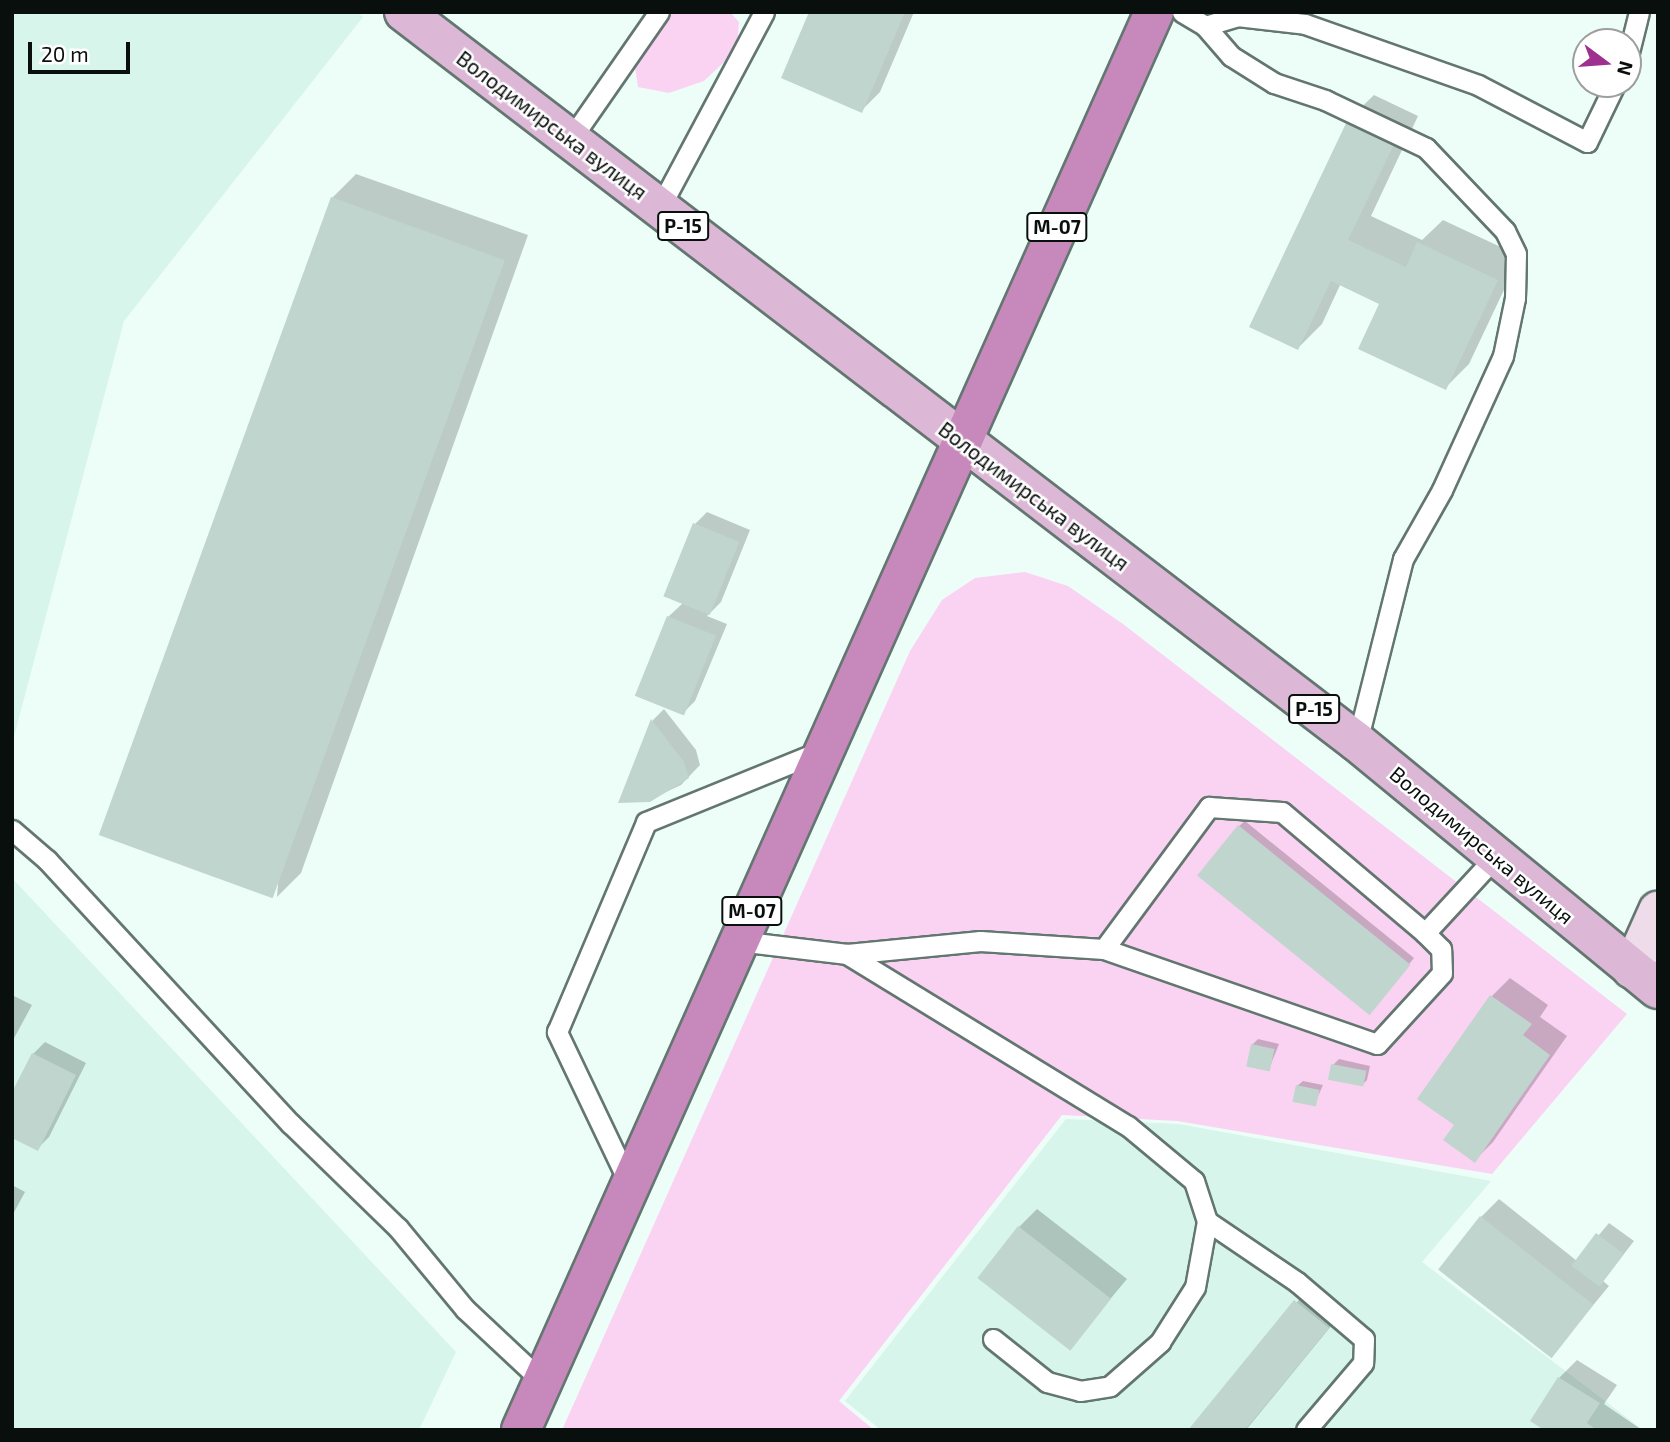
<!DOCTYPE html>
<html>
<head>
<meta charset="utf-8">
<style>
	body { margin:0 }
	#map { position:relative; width:1670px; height:1442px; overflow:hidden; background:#edfef8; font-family:"Exo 2",sans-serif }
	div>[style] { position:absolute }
	.built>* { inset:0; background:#d7f5ea }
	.green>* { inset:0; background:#fbd3f2 }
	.shadow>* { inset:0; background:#0003 }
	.building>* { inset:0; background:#c0d5ce; transform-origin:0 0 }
	.roads { filter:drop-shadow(2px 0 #637670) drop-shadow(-2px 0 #637670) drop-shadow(0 2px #637670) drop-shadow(0 -2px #637670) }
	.lane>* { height:19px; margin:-9.5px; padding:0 9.5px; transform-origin:9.5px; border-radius:9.5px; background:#fff }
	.secondary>* { height:38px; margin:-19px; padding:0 19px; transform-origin:19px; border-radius:19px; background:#eedceb }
	.primary>* { height:38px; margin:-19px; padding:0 19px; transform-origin:19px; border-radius:19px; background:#ddb8d6 }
	.highway>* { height:38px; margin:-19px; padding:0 19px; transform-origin:19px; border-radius:19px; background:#c789bb }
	span { translate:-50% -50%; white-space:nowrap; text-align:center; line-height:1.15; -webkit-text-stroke:5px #fff; paint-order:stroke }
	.shield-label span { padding:2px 5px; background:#fff; border:2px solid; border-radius:5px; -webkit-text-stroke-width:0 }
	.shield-label { font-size:19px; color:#080f0c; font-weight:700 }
	.street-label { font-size:21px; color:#080f0c }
	.frame { position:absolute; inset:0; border:14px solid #080f0c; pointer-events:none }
	.north { position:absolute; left:1572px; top:28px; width:70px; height:70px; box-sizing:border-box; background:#fff; border:2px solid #9c9f9e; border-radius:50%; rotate:106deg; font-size:19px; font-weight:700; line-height:28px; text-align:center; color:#080f0c }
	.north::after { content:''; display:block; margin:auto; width:24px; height:32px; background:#9e308f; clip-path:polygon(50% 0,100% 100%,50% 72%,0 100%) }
	.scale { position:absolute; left:28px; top:42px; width:102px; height:32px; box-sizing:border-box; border:4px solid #080f0c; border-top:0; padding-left:9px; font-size:21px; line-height:24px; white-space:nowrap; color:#080f0c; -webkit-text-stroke:5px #fff; paint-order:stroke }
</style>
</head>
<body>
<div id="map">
	<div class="built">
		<i style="clip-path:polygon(12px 12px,356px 12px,363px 17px,124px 321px,12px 744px)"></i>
		<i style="clip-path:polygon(12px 878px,456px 1352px,419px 1430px,12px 1430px)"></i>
		<i style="clip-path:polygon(1066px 1119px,1179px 1124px,1491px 1181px,1422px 1262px,1643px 1430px,881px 1430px,845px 1401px)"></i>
	</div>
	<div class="green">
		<i style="clip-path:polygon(673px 12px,730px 12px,739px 22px,737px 50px,704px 81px,669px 93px,638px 87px,635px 68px)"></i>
		<i style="clip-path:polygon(1025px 572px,1068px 586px,1123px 624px,1627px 1014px,1492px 1174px,1177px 1121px,1062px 1115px,839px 1401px,874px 1430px,562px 1430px,910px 651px,942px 600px,975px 578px)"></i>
	</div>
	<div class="shadow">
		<i style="clip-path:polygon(811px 12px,914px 12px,880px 92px,862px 110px)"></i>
		<i style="clip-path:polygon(1374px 95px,1418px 116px,1371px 216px,1422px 240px,1443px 220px,1520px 256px,1469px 364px,1445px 388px,1382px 303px,1341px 283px,1322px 324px,1298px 348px,1350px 118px)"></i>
		<i style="clip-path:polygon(356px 174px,528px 235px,301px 873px,277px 897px,332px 198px)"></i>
		<i style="clip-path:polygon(707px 512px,750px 530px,721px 602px,707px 616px,727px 624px,695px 701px,683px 713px,668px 617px,683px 603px,695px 524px)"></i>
		<i style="clip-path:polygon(664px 709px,696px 750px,700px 765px,681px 785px,649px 800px,620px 802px,653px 720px)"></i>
		<i style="clip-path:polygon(1245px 821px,1414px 958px,1374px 1007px,1239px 826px)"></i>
		<i style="clip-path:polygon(1510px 978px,1548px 1005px,1540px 1017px,1567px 1036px,1493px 1142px,1475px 1160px,1456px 1124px,1420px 1098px,1492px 996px)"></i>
		<i style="clip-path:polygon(12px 995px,32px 1005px,12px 1042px)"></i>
		<i style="clip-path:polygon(1258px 1039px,1279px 1044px,1269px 1069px,1252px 1045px)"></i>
		<i style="clip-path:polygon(45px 1042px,86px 1063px,49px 1137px,37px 1149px,33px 1054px)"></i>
		<i style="clip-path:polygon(1339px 1059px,1370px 1066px,1367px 1080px,1362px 1085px,1333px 1065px)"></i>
		<i style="clip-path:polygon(1303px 1081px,1323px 1085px,1314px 1105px,1297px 1086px)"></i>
		<i style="clip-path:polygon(12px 1185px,25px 1192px,12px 1216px)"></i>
		<i style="clip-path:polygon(1499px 1199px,1577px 1261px,1609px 1223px,1634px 1241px,1603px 1281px,1609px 1286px,1552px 1355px,1481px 1217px)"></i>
		<i style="clip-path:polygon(1037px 1209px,1127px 1279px,1070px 1347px,1019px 1227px)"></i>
		<i style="clip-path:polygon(1313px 1283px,1345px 1309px,1246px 1430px,1190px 1430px)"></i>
		<i style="clip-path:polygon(1577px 1360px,1617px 1385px,1604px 1404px,1642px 1430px,1547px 1430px,1559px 1378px)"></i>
	</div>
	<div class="building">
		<i style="clip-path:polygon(809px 12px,905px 12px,862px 113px,781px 78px)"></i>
		<i style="clip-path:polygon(1349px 117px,1396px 140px,1348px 240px,1406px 267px,1417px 242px,1498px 280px,1446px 390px,1358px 349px,1379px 304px,1331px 281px,1298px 350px,1249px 327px)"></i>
		<i style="left:331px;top:197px;width:185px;height:679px;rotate:20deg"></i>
		<i style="left:693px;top:523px;width:50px;height:79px;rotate:22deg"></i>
		<i style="left:667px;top:616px;width:53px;height:86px;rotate:22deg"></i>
		<i style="clip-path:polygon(651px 719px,684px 762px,689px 778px,650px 802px,618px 803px)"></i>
		<i style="left:1238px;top:825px;width:222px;height:65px;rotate:39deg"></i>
		<i style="clip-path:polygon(1490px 995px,1532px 1024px,1523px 1035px,1550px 1055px,1475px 1163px,1443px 1140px,1454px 1125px,1417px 1099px)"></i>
		<i style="left:1251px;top:1044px;width:24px;height:23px;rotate:12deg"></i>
		<i style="clip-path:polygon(32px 1053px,76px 1075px,38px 1151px,12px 1138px,12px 1092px)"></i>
		<i style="left:1331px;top:1064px;width:36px;height:16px;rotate:11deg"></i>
		<i style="left:1296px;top:1085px;width:24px;height:17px;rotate:12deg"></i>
		<i style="left:1480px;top:1216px;width:144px;height:68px;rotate:38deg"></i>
		<i style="left:1018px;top:1226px;width:118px;height:66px;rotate:38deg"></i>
		<i style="left:1596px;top:1233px;width:35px;height:41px;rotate:37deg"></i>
		<i style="clip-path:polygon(1294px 1300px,1329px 1328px,1245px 1430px,1188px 1430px)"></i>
		<i style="clip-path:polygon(1558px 1377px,1600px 1403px,1587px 1423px,1597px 1430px,1544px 1430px,1530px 1421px)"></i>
	</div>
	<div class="roads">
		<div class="lane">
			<i style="left:1182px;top:12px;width:27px;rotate:31deg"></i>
			<i style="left:1205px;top:26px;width:40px;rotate:49deg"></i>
			<i style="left:1231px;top:56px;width:51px;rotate:32.1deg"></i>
			<i style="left:1274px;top:83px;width:54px;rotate:18.4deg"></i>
			<i style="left:1325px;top:100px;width:112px;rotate:25.4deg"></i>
			<i style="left:1426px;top:148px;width:115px;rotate:46.4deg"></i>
			<i style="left:1505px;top:231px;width:25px;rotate:64deg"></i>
			<i style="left:1516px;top:254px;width:44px;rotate:91.3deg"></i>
			<i style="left:1515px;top:298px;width:59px;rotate:101.7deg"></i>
			<i style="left:1503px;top:356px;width:147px;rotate:114.5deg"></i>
			<i style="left:1442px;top:490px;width:79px;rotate:119.5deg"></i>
			<i style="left:1403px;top:559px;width:189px;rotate:104.1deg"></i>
			<i style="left:1205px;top:26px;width:34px;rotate:-17deg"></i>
			<i style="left:1237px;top:16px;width:68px;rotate:6.7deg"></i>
			<i style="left:1305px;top:24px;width:183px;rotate:19.4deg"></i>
			<i style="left:1478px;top:85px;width:123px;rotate:27.6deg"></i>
			<i style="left:1587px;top:142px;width:64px;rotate:-64.2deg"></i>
			<i style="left:1628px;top:56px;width:45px;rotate:-76deg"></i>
			<i style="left:570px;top:140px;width:156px;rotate:-55.2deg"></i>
			<i style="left:660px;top:207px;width:221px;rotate:-61.9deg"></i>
			<i style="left:12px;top:830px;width:46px;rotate:40.6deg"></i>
			<i style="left:47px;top:860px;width:359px;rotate:47.3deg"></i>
			<i style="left:291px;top:1124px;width:149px;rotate:44.2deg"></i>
			<i style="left:398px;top:1228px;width:105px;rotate:50.4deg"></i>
			<i style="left:465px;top:1309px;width:107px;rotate:43.1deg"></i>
			<i style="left:738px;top:941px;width:110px;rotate:6.8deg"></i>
			<i style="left:847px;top:954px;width:134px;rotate:-5.6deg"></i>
			<i style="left:980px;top:941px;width:124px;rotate:3.7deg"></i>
			<i style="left:1104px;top:949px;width:289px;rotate:19.2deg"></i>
			<i style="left:1377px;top:1044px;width:96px;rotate:-47.5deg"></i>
			<i style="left:1442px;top:973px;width:24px;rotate:-92deg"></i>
			<i style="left:1441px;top:949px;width:23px;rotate:-135deg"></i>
			<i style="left:1425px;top:933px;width:105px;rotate:-47.3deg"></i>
			<i style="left:1104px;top:949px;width:177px;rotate:-53.5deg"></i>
			<i style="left:1209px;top:807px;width:73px;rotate:3.9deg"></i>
			<i style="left:1282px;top:812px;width:187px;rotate:40.2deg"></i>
			<i style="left:847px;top:954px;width:329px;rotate:31.5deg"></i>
			<i style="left:1128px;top:1126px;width:86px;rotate:39.8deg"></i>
			<i style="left:1194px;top:1181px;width:42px;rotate:72deg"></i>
			<i style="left:1207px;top:1221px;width:109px;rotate:34.1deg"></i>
			<i style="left:1297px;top:1282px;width:88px;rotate:40.4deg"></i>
			<i style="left:1364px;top:1339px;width:24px;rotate:92deg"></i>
			<i style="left:1363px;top:1363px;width:88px;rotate:130.4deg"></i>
			<i style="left:630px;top:1185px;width:170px;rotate:-115.5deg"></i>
			<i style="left:557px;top:1032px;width:228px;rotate:-67deg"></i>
			<i style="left:646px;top:822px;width:191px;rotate:-22.1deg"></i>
			<i style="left:993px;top:1339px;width:69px;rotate:38.5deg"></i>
			<i style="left:1047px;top:1382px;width:34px;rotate:15deg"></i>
			<i style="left:1080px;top:1391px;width:30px;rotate:-9deg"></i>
			<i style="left:1110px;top:1386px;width:67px;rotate:-41.3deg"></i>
			<i style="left:1160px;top:1342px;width:65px;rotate:-57.5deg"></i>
			<i style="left:1195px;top:1287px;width:67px;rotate:-79.7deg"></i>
		</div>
		<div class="secondary">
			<i style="left:1632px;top:969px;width:64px;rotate:-65.9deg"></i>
		</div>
		<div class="primary">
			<i style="left:404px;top:12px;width:1200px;rotate:37.45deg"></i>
			<i style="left:1357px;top:742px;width:389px;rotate:39.4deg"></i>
		</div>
		<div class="highway">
			<i style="left:521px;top:1430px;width:1553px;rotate:-65.94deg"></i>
		</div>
	</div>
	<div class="shield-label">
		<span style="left:683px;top:226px">Р-15</span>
		<span style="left:1057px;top:227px">М-07</span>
		<span style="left:1314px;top:709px">Р-15</span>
		<span style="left:752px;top:911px">М-07</span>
	</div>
	<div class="street-label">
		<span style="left:552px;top:125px;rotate:37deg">Володимирська вулиця</span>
		<span style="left:1034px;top:496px;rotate:37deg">Володимирська вулиця</span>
		<span style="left:1482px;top:845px;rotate:40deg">Володимирська вулиця</span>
	</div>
	<div class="frame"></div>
	<div class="north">N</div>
	<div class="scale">20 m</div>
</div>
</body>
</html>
